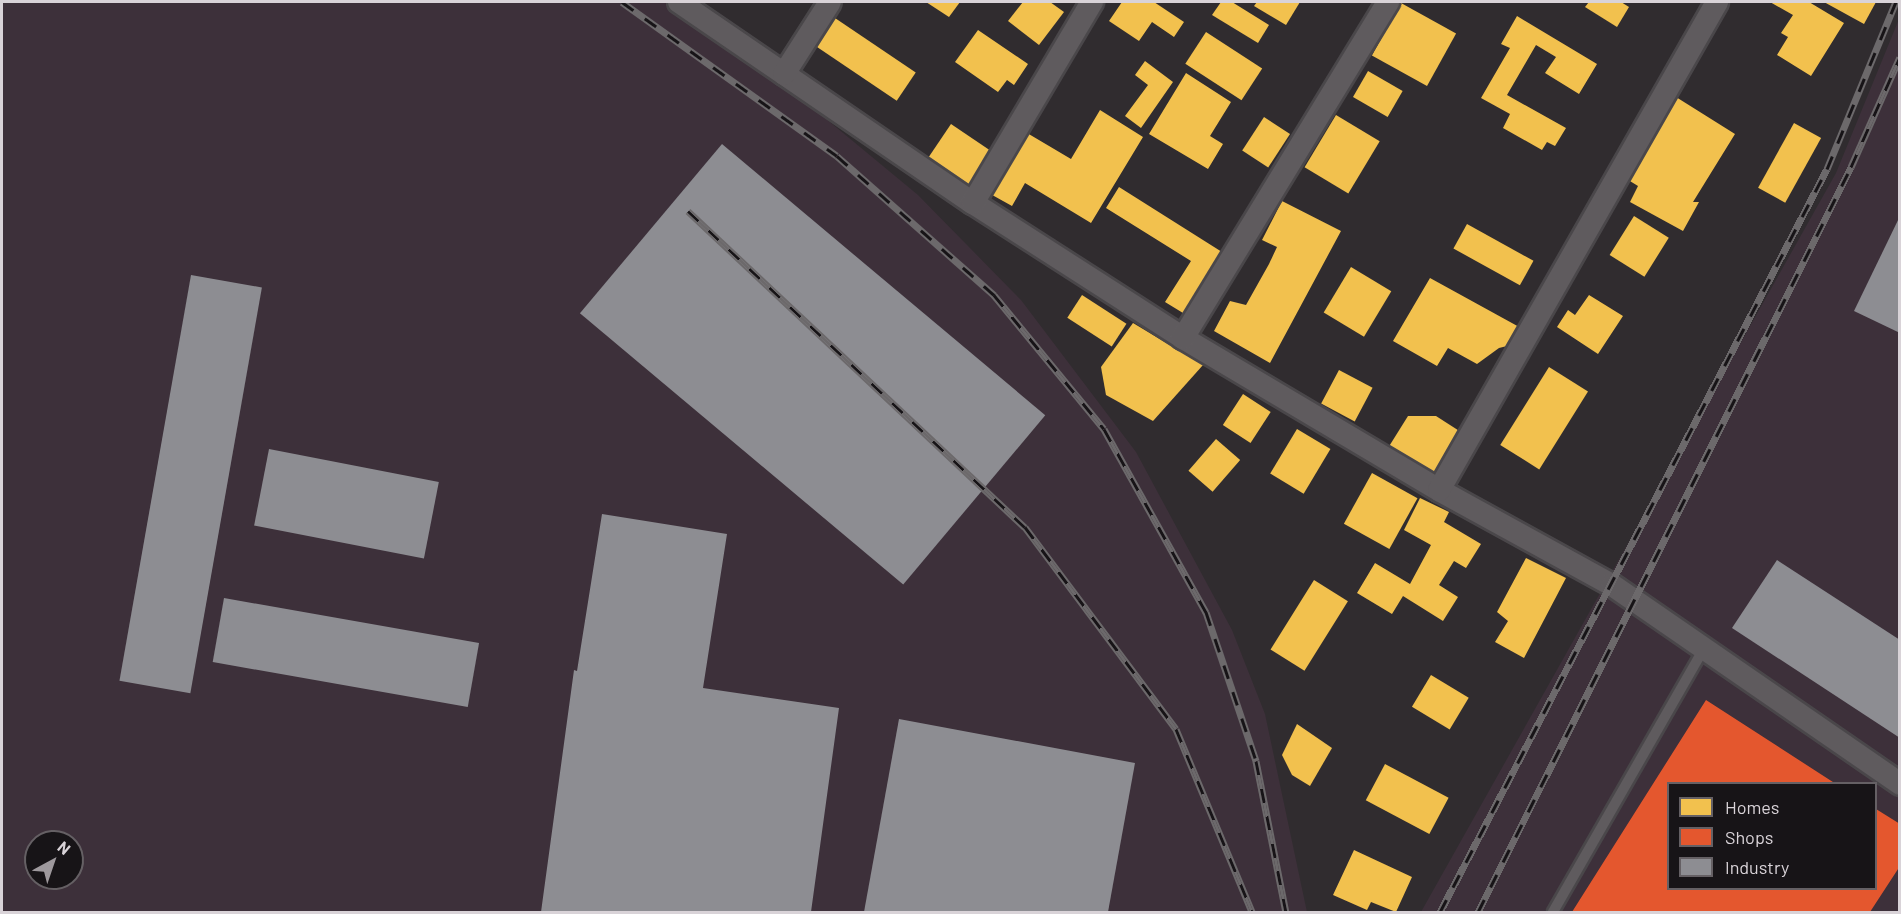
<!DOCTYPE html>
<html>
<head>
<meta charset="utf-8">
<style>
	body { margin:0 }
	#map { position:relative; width:1901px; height:914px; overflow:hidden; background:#302c2f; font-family:Barlow,sans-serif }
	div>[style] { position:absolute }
	.built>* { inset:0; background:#3d303a }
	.homes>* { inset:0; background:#f2c14e; transform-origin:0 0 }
	.shops>* { inset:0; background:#e4572e }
	.industry>* { inset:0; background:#8d8d92; transform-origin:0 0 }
	.roads { filter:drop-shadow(2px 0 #4a474a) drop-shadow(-2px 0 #4a474a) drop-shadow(0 2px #4a474a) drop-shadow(0 -2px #4a474a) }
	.service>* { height:10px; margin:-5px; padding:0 5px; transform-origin:5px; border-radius:5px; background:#5f5b5e }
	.minor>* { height:22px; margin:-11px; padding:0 11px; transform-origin:11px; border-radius:11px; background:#5f5b5e }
	.rail>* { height:7px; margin-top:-3.5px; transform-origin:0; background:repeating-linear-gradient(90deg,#171417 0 14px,#6c696b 0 28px); box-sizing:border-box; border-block:2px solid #6c696b }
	span { translate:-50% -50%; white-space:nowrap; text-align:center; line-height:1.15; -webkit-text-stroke:6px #171417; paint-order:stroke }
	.frame { position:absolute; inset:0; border:3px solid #d9d3d8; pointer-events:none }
	.legend { position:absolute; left:1667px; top:782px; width:210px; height:108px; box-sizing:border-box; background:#171417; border:2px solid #656064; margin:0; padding:8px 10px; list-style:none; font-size:18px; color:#d9d3d8 }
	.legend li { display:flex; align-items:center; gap:12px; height:30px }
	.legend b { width:30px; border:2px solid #656064 }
	.north { position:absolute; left:24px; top:830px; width:60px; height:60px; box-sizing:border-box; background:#171417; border:2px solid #656064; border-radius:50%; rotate:40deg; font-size:16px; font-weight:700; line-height:24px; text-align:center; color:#d9d3d8 }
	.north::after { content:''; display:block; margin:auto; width:21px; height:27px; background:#9e999d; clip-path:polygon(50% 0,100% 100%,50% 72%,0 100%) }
</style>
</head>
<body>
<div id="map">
	<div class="built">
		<i style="clip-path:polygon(evenodd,2px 2px,670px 2px,796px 94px,918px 195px,1021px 300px,1136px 452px,1232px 630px,1265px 714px,1307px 912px,2px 912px,2px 2px,36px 842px,72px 842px,72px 878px,36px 878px,36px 842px)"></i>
		<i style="clip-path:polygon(evenodd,1899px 19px,1899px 912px,1421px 912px,1836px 173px,1899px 19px,1668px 784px,1876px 784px,1876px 888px,1668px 888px,1668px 784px)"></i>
	</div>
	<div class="homes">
		<i style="clip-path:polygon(926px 2px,960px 2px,949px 17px)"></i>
		<i style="clip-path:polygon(1023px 2px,1050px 2px,1064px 12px,1039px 45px,1008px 21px)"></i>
		<i style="clip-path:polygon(1122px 2px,1154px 2px,1184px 22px,1174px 37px,1152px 22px,1139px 41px,1109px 21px)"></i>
		<i style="clip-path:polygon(1221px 2px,1232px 2px,1269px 25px,1258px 43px,1212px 15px)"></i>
		<i style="clip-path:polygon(1257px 2px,1300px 2px,1286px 25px,1254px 6px)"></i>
		<i style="clip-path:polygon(1589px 2px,1621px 2px,1629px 7px,1617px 27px,1585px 7px)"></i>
		<i style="clip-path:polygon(1770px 2px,1809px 2px,1844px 23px,1811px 76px,1777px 55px,1788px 37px,1781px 33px,1793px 15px)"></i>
		<i style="clip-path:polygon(1824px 2px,1876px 2px,1864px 24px)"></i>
		<i style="left:1401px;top:3px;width:63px;height:60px;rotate:29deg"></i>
		<i style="left:832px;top:16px;width:101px;height:34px;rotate:34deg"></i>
		<i style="clip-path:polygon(1517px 16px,1597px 64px,1579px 94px,1545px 73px,1556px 57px,1536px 45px,1507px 95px,1566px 128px,1555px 146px,1547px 142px,1542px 150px,1503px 128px,1510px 114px,1481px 98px,1510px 48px,1501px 44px)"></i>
		<i style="clip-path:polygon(978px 30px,1028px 64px,1014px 85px,1007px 80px,998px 92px,955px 62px)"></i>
		<i style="left:1206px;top:32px;width:67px;height:38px;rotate:33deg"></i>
		<i style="clip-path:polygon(1145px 61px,1173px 82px,1141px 128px,1125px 116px,1148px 85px,1135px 75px)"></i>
		<i style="left:1368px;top:71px;width:40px;height:30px;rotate:30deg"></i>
		<i style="clip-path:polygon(1186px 73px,1231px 102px,1210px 136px,1223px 144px,1208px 169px,1149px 134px)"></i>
		<i style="clip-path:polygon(1676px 97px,1735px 134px,1693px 202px,1699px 202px,1683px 231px,1630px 202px,1638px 186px,1625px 178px)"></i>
		<i style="clip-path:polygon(1100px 110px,1143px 137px,1091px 223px,1025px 183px,1012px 206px,985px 191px,1022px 130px,1071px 159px)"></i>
		<i style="left:1336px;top:115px;width:51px;height:61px;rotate:31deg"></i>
		<i style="left:1264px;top:117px;width:31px;height:40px;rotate:33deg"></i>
		<i style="left:1794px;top:123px;width:31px;height:74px;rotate:29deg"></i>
		<i style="left:951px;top:124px;width:50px;height:41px;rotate:34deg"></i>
		<i style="clip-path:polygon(1119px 187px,1222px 252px,1183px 313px,1165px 302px,1191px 261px,1106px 208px)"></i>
		<i style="clip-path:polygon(1282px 201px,1341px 231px,1270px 363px,1214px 331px,1230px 301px,1246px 305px,1269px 264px,1277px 247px,1262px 240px)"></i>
		<i style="left:1634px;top:216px;width:41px;height:46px;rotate:32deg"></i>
		<i style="left:1467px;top:224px;width:76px;height:28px;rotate:29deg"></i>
		<i style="left:1351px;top:267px;width:47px;height:53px;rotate:31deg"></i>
		<i style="clip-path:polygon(1430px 278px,1521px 328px,1511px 345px,1499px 348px,1477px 364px,1448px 348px,1437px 366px,1393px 341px)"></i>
		<i style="left:1082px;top:295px;width:53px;height:27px;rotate:33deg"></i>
		<i style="clip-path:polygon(1589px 295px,1623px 316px,1598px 354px,1557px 327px,1568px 310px,1575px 315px)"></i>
		<i style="clip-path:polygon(1133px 323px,1203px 365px,1153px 421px,1106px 395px,1101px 367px)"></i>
		<i style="left:1549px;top:367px;width:46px;height:92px;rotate:32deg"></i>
		<i style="left:1339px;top:370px;width:38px;height:38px;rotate:28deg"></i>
		<i style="left:1243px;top:394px;width:33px;height:37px;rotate:33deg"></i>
		<i style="clip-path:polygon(1408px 416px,1436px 416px,1464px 434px,1437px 476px,1388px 448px)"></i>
		<i style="left:1297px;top:429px;width:39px;height:52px;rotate:31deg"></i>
		<i style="left:1216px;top:439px;width:32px;height:42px;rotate:41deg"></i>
		<i style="left:1372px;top:473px;width:52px;height:58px;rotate:29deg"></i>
		<i style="clip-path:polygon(1420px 498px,1449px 512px,1444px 522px,1481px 544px,1466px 568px,1454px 561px,1439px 585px,1458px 597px,1443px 621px,1403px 596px,1392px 614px,1357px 593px,1375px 563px,1410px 584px,1431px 545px,1404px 530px)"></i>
		<i style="clip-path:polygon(1526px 558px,1566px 578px,1524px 658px,1495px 642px,1508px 621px,1497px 612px)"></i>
		<i style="left:1314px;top:580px;width:40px;height:82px;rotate:32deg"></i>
		<i style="left:1431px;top:675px;width:44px;height:37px;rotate:31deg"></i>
		<i style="clip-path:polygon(1297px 724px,1332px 748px,1310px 786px,1292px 775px,1282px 755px)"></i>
		<i style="left:1385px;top:764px;width:72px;height:41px;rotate:28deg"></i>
		<i style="clip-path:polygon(1354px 850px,1412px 877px,1396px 912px,1371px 902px,1367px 910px,1333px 895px)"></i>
	</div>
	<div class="shops">
		<i style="clip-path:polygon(1706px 700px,1836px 784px,1668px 784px,1668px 888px,1876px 888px,1876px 809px,1900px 824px,1900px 866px,1870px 912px,1572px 912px)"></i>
	</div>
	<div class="industry">
		<i style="left:722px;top:144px;width:422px;height:221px;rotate:40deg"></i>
		<i style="clip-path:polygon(1900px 216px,1900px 333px,1854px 311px)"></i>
		<i style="left:191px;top:275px;width:72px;height:412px;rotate:10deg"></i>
		<i style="left:269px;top:449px;width:173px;height:78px;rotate:11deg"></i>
		<i style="clip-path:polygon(602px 514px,727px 534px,703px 688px,839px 708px,811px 912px,541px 912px,574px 670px,577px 671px)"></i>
		<i style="clip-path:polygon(1777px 560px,1900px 640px,1900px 738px,1732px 628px)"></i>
		<i style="left:224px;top:598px;width:259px;height:65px;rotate:10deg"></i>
		<i style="clip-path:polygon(899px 719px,1135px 763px,1108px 912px,864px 912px)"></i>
	</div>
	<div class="roads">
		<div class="service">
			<i style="left:1553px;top:912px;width:304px;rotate:-60.2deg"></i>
		</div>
		<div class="minor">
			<i style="left:679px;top:2px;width:356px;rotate:34.4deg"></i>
			<i style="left:973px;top:203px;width:250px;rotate:32.7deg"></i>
			<i style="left:1183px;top:338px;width:298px;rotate:30.7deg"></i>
			<i style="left:1439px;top:490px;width:197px;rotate:28.8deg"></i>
			<i style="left:1612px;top:585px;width:350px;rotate:34.6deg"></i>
			<i style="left:784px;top:74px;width:85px;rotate:-57.4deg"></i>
			<i style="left:973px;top:203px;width:234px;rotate:-59.4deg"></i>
			<i style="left:1183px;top:338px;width:394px;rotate:-58.6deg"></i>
			<i style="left:1439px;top:490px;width:562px;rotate:-60.33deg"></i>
		</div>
	</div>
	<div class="rail">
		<i style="left:622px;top:2px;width:264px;rotate:35.6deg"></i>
		<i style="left:837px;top:156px;width:210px;rotate:41.5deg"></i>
		<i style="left:994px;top:295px;width:173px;rotate:50.6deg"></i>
		<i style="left:1104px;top:429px;width:210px;rotate:60.9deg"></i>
		<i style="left:1206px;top:612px;width:157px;rotate:71.4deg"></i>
		<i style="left:1256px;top:761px;width:154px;rotate:78.8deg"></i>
		<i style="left:688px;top:211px;width:462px;rotate:43.2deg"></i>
		<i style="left:1025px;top:527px;width:252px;rotate:53.2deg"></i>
		<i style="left:1176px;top:729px;width:198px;rotate:67.4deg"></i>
		<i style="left:1440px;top:912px;width:838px;rotate:-62.49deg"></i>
		<i style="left:1827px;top:169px;width:181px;rotate:-67.6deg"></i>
		<i style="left:1478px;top:912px;width:833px;rotate:-63.4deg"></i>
		<i style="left:1851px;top:167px;width:120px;rotate:-66deg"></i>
	</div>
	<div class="frame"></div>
	<ul class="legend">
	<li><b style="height:16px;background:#f2c14e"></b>Homes</li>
	<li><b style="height:16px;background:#e4572e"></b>Shops</li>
	<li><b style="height:16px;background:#8d8d92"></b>Industry</li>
	</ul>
	<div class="north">N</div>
</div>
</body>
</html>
